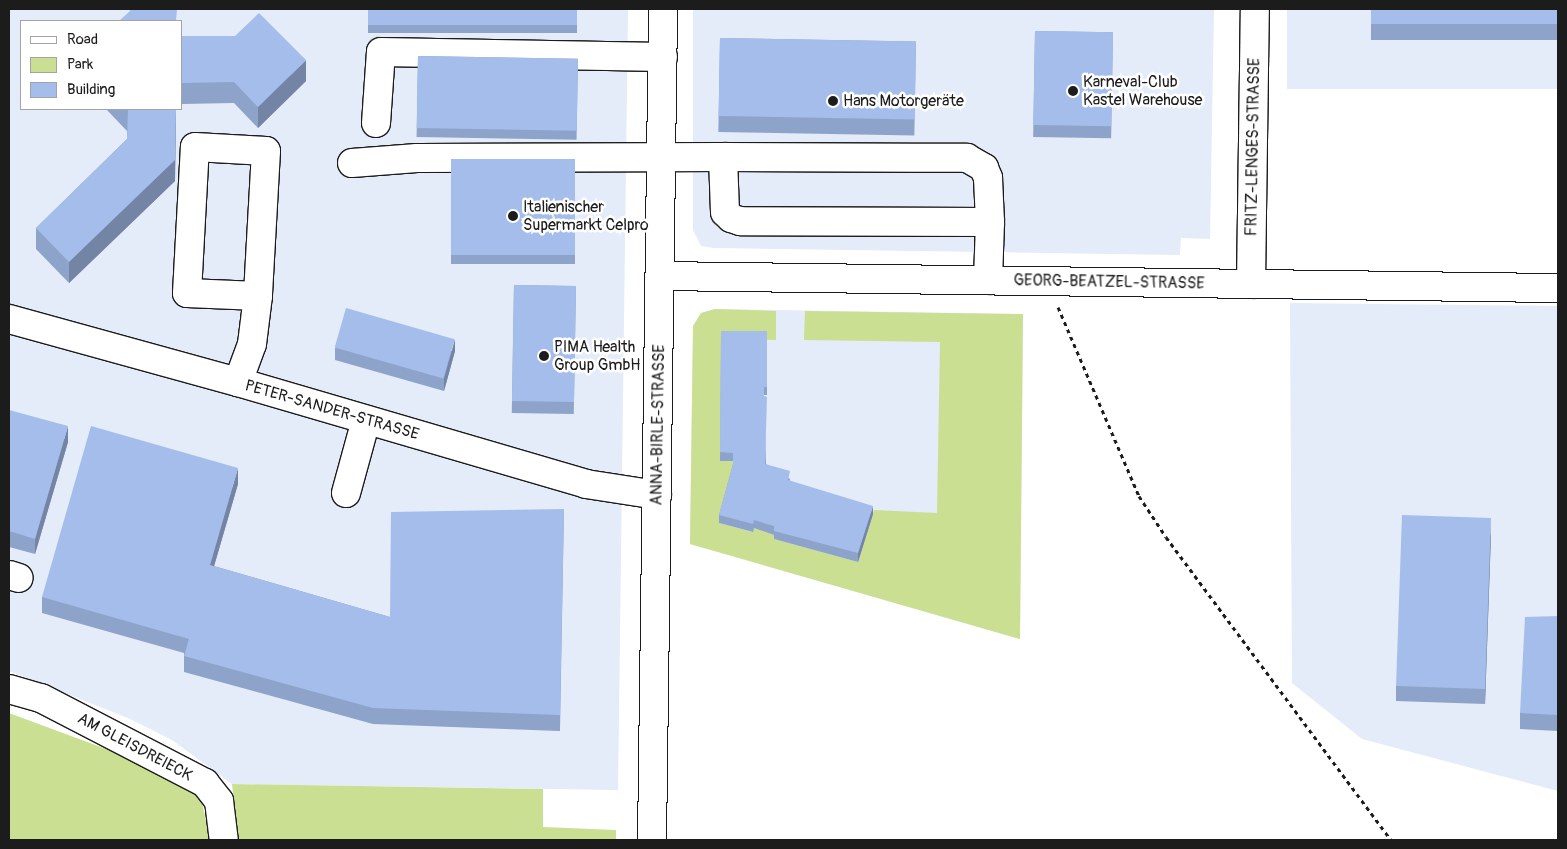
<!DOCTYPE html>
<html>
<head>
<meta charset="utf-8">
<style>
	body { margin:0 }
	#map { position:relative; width:1567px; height:849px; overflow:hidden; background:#fff; font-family:Pangolin,sans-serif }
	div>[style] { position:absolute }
	.built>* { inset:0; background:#e4ebf9; transform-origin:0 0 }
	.green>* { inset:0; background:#cbdf93 }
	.path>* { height:3px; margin-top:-1.5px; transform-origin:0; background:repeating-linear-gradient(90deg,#1c1c1c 0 4px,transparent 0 8px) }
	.roads { filter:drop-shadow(1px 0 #1c1c1c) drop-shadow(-1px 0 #1c1c1c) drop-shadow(0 1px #1c1c1c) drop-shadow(0 -1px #1c1c1c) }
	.minor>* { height:28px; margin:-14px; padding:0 14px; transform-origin:14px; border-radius:14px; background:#fff }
	.wall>* { inset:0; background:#8ea3c9; transform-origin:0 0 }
	.shaded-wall>* { inset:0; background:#7484a4 }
	.building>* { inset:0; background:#a5bdea; transform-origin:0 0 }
	.dots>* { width:14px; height:14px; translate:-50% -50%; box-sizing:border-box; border:2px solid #fff; border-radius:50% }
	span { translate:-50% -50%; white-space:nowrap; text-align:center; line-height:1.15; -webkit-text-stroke:5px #fff; paint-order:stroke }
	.poi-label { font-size:16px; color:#1c1c1c }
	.left { translate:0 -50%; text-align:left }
	.street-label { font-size:16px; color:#1c1c1c }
	.frame { position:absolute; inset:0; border:10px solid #1c1c1c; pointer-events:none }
	.legend { position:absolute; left:20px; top:20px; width:162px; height:90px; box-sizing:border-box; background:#fff; border:1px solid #a4a4a4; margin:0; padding:6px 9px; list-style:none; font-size:15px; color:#1c1c1c }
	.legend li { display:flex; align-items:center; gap:10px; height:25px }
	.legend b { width:25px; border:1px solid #a4a4a4 }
</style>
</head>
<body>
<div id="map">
	<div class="built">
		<i style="clip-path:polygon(evenodd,9px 9px,628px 9px,618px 790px,232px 784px,172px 740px,128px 718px,9px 671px,9px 9px,21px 21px,181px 21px,181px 109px,21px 109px,21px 21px)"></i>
		<i style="clip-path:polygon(693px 9px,1214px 9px,1210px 239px,1181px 238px,1180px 255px,714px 248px,701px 246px,693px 230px)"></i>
		<i style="left:1287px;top:9px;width:271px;height:80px"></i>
		<i style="clip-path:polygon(1290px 303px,1558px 306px,1558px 791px,1362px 739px,1292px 683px)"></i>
		<i style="clip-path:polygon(715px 309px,1023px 314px,1020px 639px,690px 544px,693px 326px,701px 313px)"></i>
	</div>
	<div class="green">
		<i style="clip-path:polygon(715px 309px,776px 311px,776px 340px,721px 339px,720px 460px,733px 461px,733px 472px,719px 523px,752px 532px,754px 528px,774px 535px,774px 539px,858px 562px,874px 510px,937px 513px,940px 342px,804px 340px,805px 311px,1023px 314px,1020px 639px,690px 544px,693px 326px,701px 313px)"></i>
		<i style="clip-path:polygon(9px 713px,198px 783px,210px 840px,9px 840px)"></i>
		<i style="clip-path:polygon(232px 784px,543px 789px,543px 827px,616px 830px,616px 840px,238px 840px)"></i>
	</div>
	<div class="path">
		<i style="left:1058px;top:307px;width:206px;rotate:66.8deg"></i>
		<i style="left:1139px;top:496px;width:49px;rotate:56.6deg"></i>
		<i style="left:1166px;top:537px;width:377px;rotate:53.4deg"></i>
	</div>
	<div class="roads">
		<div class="minor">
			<i style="left:376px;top:123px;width:71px;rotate:-86deg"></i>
			<i style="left:381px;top:52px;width:282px;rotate:1deg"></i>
			<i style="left:352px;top:163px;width:65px;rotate:-4.4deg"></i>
			<i style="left:417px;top:158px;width:306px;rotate:-0.2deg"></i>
			<i style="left:723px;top:157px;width:244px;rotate:0.2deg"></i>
			<i style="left:967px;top:158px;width:20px;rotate:30deg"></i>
			<i style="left:984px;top:168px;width:11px;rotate:68deg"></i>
			<i style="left:988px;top:178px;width:44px;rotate:87.4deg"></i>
			<i style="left:990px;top:222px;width:250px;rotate:-179.8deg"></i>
			<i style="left:740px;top:221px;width:9px;rotate:-162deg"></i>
			<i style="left:731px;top:218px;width:8px;rotate:-135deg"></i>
			<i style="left:725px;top:212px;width:55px;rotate:-92.1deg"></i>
			<i style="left:660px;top:276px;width:898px;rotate:0.77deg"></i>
			<i style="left:988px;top:280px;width:58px;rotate:-88deg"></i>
			<i style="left:1251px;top:284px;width:275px;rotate:-89.2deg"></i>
			<i style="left:9px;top:319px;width:238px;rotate:15.4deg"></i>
			<i style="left:238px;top:382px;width:363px;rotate:16.3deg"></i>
			<i style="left:586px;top:484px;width:72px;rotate:8.8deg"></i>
			<i style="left:238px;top:382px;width:40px;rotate:-69.8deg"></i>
			<i style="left:252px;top:344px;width:48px;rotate:-82.9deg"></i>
			<i style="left:258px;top:296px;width:71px;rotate:-177.6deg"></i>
			<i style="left:187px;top:293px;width:146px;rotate:-86.9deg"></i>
			<i style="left:195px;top:147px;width:71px;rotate:3.2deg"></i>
			<i style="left:266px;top:151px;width:145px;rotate:93.2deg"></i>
			<i style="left:346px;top:493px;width:76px;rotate:-74.7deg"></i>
			<i style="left:9px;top:575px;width:10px;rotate:17deg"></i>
			<i style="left:9px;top:689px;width:33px;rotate:16deg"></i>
			<i style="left:41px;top:698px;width:185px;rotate:27.4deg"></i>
			<i style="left:205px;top:783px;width:23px;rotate:52deg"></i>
			<i style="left:219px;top:801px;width:39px;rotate:83deg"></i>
			<i style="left:652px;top:840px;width:831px;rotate:-89.24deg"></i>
		</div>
	</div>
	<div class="wall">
		<i style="left:368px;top:9px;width:209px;height:24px"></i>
		<i style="left:1371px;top:9px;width:187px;height:31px"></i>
		<i style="left:1035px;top:31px;width:78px;height:106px;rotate:1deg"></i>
		<i style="clip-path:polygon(181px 36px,306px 81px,258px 128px,234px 103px,181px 104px)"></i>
		<i style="left:720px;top:38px;width:196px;height:94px;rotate:1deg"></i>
		<i style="left:418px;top:56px;width:160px;height:81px;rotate:1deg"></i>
		<i style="clip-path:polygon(106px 109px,176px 109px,175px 181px,69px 283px,36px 249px,36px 228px,127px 139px,127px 131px)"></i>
		<i style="left:575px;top:159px;width:105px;height:124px;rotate:90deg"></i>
		<i style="left:514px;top:285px;width:62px;height:128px;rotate:1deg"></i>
		<i style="clip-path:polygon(721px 331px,767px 331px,767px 395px,764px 395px,766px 464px,790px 479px,790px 481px,873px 514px,858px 562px,774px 539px,774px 535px,754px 528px,753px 532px,719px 523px,719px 515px,733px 464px,733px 461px,720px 461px)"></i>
		<i style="clip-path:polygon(335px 348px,455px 351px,444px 391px,335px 360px)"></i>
		<i style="clip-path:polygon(9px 410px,68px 442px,35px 554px,9px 547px)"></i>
		<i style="clip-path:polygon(238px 484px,214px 566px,390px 617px,564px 509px,560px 731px,373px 724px,184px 672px,184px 653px,42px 613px,42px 597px)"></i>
		<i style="clip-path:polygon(1491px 534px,1485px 704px,1396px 701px,1396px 686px)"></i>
		<i style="clip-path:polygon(1558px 616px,1558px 731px,1520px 729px,1520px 713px)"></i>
	</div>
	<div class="shaded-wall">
		<i style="clip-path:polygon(306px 60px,306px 81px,258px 128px,258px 107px)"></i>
		<i style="clip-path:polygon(176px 109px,175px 181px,69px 283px,69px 262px)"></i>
		<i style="clip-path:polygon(455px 339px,455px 351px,444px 391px,444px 379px)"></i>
		<i style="clip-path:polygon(68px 426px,68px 442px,35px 554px,35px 539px)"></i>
		<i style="clip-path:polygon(238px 468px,238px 484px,210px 580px,210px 565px)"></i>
		<i style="clip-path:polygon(873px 506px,873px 514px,858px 562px,858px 553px)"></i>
		<i style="clip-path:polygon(1491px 518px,1491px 534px,1485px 704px,1485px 689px)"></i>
	</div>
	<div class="building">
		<i style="clip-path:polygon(130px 9px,177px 9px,176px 21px,119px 21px,130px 11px)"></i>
		<i style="left:368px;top:9px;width:209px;height:16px"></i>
		<i style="left:1371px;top:9px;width:187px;height:15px"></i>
		<i style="clip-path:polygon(259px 13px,306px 60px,258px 107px,234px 82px,181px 83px,181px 36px,235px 36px)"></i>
		<i style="left:1035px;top:31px;width:78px;height:94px;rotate:1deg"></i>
		<i style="left:720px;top:38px;width:196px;height:78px;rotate:1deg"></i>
		<i style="left:418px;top:56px;width:160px;height:72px;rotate:1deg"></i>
		<i style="clip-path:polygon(126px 109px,176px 109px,175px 160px,69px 262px,36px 228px,127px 139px,128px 110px)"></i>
		<i style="left:575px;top:159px;width:96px;height:124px;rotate:90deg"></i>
		<i style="left:514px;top:285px;width:62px;height:116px;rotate:1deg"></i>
		<i style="left:346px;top:308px;width:113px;height:41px;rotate:16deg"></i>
		<i style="clip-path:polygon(721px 331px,767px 331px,767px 387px,764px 387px,764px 396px,767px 397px,765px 464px,790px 471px,788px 480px,873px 506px,858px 553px,774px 531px,774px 526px,754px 520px,753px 524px,719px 515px,733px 464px,733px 453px,720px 452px)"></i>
		<i style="clip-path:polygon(9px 410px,68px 426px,35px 539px,9px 531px)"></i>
		<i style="clip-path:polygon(91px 426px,238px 468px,210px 565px,390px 617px,391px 512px,564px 509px,560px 715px,373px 708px,184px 656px,189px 639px,42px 597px)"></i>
		<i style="left:1402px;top:515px;width:89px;height:171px;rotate:2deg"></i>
		<i style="clip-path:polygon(1558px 616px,1558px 715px,1520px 713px,1525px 617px)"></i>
	</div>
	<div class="dots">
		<i style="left:1073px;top:91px;background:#1c1c1c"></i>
		<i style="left:833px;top:101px;background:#1c1c1c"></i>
		<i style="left:513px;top:216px;background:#1c1c1c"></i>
		<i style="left:544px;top:356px;background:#1c1c1c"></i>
	</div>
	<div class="poi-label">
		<span class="left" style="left:1083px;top:91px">Karneval-Club<br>Kastel Warehouse</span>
		<span class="left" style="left:843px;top:101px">Hans Motorgeräte</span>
		<span class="left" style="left:523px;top:216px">Italienischer<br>Supermarkt Celpro</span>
		<span class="left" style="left:554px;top:356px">PIMA Health<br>Group GmbH</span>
	</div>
	<div class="street-label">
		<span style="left:1253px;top:147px;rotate:-89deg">FRITZ-LENGES-STRASSE</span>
		<span style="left:1109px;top:282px;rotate:1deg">GEORG-BEATZEL-STRASSE</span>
		<span style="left:332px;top:410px;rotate:16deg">PETER-SANDER-STRASSE</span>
		<span style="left:658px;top:425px;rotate:-89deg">ANNA-BIRLE-STRASSE</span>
		<span style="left:135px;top:747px;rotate:28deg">AM GLEISDREIECK</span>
	</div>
	<div class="frame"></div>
	<ul class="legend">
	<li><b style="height:6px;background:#fff"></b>Road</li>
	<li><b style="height:14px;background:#cbdf93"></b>Park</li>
	<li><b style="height:14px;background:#a5bdea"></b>Building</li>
	</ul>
</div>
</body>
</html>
